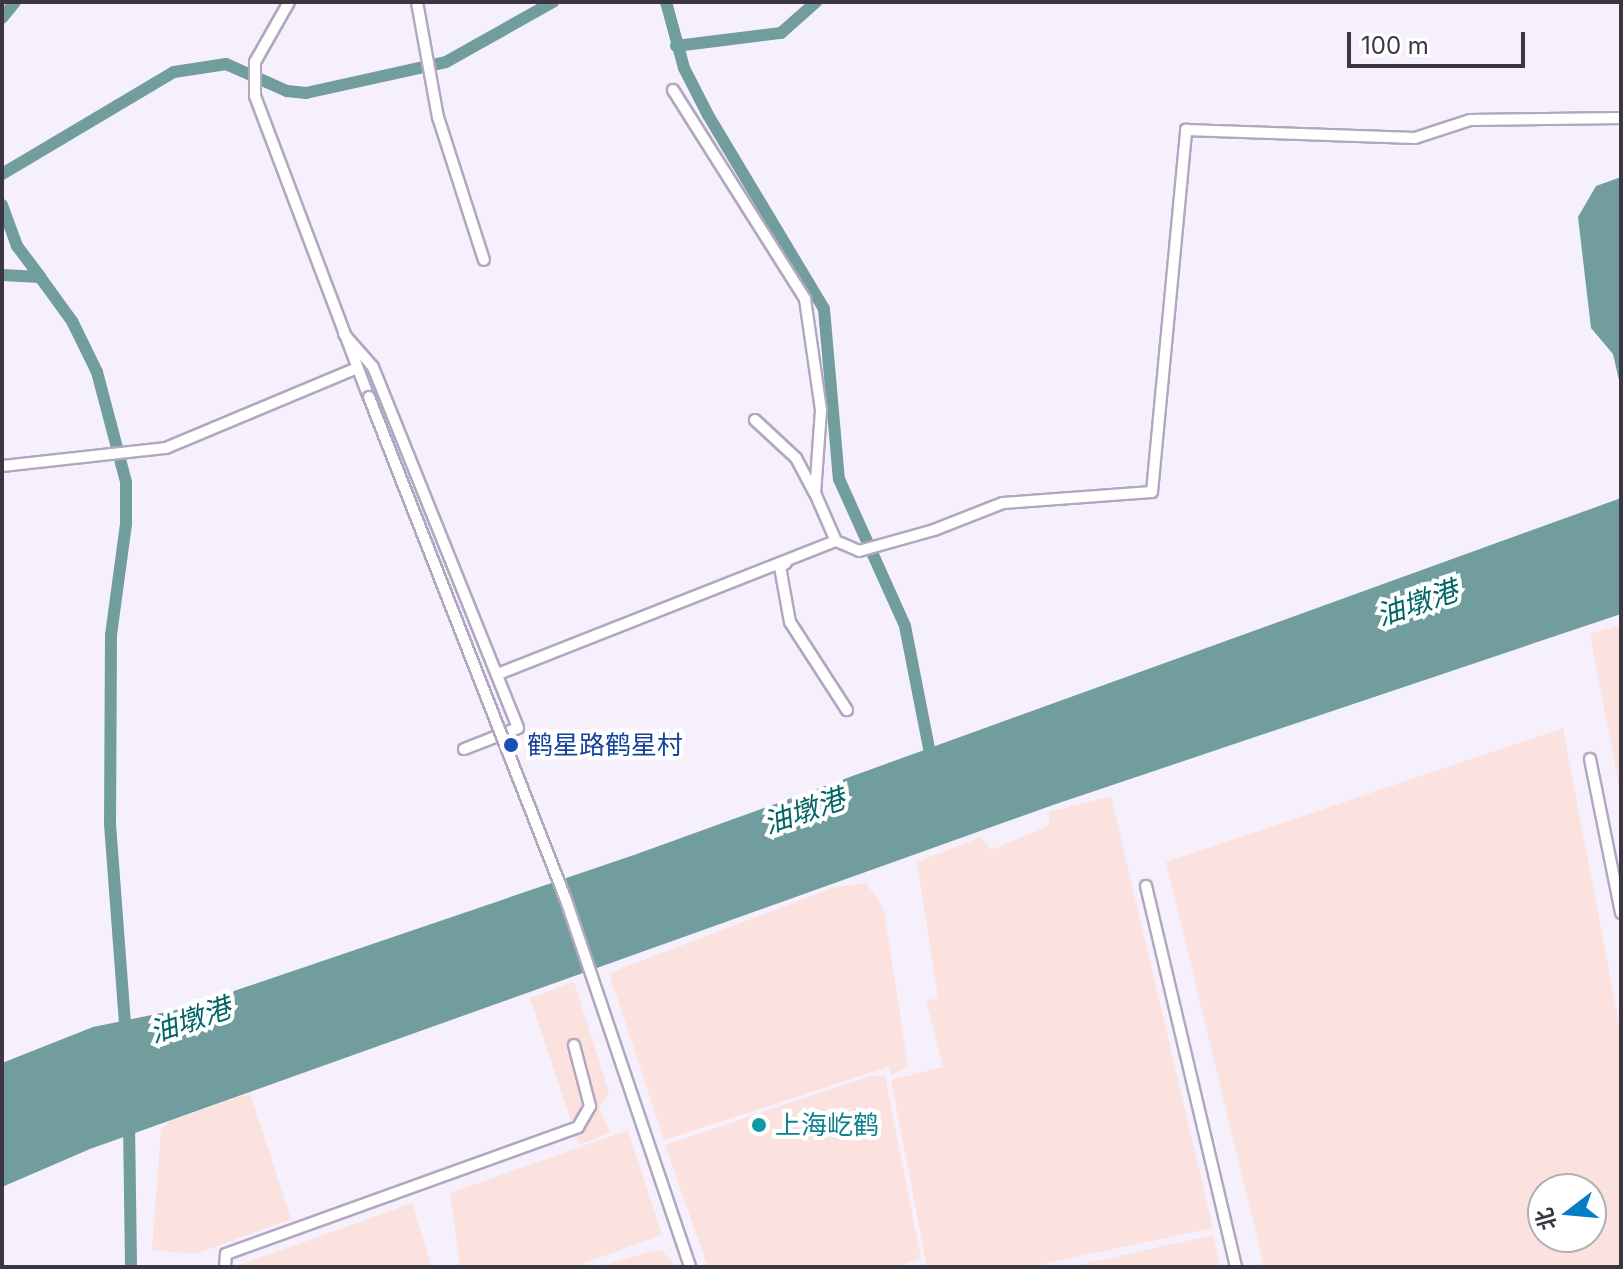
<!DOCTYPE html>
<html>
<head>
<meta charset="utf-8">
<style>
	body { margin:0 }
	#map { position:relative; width:1623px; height:1269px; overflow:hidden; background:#f5f0fb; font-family:Inter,"Noto Sans SC",sans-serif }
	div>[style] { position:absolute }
	.industrial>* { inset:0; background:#fce2df }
	.water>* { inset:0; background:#719d9e }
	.canal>* { height:12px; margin:-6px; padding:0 6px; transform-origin:6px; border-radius:6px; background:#719d9e }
	.roads { filter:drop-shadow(2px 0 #b2a7c1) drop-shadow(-2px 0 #b2a7c1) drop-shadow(0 2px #b2a7c1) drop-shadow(0 -2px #b2a7c1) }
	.street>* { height:10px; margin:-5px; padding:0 5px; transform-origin:5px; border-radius:5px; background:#fff }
	.bridges { filter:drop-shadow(2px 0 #b2a7c1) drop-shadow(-2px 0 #b2a7c1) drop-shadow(0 2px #b2a7c1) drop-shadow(0 -2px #b2a7c1) }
	.street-bridge>* { height:10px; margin:-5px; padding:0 5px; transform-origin:5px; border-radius:5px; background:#fff }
	.dots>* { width:22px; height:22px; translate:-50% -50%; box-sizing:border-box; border:4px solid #fff; border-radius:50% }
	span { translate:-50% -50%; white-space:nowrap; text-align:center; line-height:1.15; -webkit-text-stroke:8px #fff; paint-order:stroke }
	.transit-label { font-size:26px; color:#164399 }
	.left { translate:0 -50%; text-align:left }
	.culture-label { font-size:26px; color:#0d838f }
	.water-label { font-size:28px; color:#026567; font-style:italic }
	.frame { position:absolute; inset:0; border:4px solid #3b3641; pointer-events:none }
	.north { position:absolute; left:1527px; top:1173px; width:80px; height:80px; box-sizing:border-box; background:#fff; border:2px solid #b1afb3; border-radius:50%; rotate:254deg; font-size:22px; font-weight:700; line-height:32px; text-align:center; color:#3b3641 }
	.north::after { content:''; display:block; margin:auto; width:28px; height:36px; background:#057ec7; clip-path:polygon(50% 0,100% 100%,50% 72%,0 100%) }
	.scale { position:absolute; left:1347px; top:32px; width:178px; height:36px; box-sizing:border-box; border:4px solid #3b3641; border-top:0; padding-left:10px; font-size:24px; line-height:28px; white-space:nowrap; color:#3b3641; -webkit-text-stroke:6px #fff; paint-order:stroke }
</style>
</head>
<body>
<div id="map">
	<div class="industrial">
		<i style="clip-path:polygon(1621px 625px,1621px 797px,1590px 634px)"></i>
		<i style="clip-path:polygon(evenodd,1563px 728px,1621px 1034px,1621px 1267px,1264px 1267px,1166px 862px,1563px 728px,1543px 1189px,1591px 1189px,1591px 1237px,1543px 1237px,1543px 1189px)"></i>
		<i style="clip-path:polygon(1111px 796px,1213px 1228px,1028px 1267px,927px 1267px,891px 1080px,943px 1067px,926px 1001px,938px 998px,917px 862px,981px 837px,991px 850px,1049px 826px,1049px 812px)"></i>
		<i style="clip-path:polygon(866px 883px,884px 909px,908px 1067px,891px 1075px,888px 1067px,664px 1140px,609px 973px,835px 887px)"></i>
		<i style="clip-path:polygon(574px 982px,609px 1092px,599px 1108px,610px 1133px,579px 1145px,530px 998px)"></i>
		<i style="clip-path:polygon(870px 1076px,885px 1076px,921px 1259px,894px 1267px,708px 1267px,665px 1145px)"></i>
		<i style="clip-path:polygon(250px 1093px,291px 1219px,196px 1254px,152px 1250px,161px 1129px,170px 1121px)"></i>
		<i style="clip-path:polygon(628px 1130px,662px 1235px,584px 1263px,585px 1267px,460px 1267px,450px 1193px)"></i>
		<i style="clip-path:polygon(412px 1203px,432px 1267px,234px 1267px)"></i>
		<i style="clip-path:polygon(1213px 1235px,1220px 1267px,1070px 1267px)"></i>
		<i style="clip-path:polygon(653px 1251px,662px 1251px,677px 1267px,598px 1267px)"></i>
	</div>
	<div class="water">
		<i style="clip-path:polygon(1621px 177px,1621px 389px,1613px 354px,1591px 328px,1578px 217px,1596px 186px)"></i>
		<i style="clip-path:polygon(1621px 498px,1621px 614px,1053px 805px,90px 1149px,2px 1187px,2px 1063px,93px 1027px,181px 1009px,634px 855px)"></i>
	</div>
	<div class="canal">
		<i style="left:666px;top:2px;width:68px;rotate:74.7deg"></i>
		<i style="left:684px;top:68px;width:53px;rotate:62.9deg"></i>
		<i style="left:708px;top:115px;width:226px;rotate:59.1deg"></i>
		<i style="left:824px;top:309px;width:171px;rotate:85deg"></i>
		<i style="left:839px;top:479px;width:161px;rotate:65.8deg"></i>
		<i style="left:905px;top:626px;width:140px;rotate:78.9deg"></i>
		<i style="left:2px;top:18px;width:21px;rotate:-51deg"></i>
		<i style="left:676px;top:46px;width:106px;rotate:-7.1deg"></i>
		<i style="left:781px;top:33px;width:47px;rotate:-41.5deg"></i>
		<i style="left:2px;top:174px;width:200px;rotate:-30.7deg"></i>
		<i style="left:174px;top:72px;width:53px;rotate:-8.7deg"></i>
		<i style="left:226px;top:64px;width:67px;rotate:23.9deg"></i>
		<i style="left:287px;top:91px;width:19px;rotate:6deg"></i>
		<i style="left:306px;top:93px;width:143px;rotate:-12.5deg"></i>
		<i style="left:446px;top:62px;width:123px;rotate:-29.3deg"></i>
		<i style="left:2px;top:205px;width:44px;rotate:69.9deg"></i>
		<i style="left:17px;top:246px;width:39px;rotate:53deg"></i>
		<i style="left:2px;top:275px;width:38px;rotate:3deg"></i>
		<i style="left:40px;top:277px;width:54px;rotate:54deg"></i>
		<i style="left:72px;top:321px;width:57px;rotate:63.9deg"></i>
		<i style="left:97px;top:372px;width:114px;rotate:75.2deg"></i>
		<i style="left:126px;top:482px;width:42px;rotate:90deg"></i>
		<i style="left:126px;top:524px;width:112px;rotate:97.7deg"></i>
		<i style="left:111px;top:635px;width:189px;rotate:90.3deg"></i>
		<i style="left:110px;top:824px;width:213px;rotate:85.7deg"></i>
		<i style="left:129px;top:1122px;width:145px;rotate:89.2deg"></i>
	</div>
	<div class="roads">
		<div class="street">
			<i style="left:289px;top:2px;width:69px;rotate:119.5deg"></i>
			<i style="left:255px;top:62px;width:34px;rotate:90deg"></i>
			<i style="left:255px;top:96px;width:322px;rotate:69.3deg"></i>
			<i style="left:417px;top:2px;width:117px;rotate:79.7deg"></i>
			<i style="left:438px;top:117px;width:150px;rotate:72.2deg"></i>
			<i style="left:673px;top:90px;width:247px;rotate:57.7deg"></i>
			<i style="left:805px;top:299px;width:112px;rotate:81.8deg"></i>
			<i style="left:821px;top:410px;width:83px;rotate:94.1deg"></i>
			<i style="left:815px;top:493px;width:52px;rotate:66.4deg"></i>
			<i style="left:344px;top:334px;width:44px;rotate:48.7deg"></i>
			<i style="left:373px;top:367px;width:389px;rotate:68.1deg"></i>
			<i style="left:518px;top:728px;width:58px;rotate:158.7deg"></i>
			<i style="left:755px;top:420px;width:56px;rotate:42.8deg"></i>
			<i style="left:796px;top:458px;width:40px;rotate:62deg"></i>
			<i style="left:2px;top:466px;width:165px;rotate:-6.3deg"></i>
			<i style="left:166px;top:448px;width:207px;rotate:-22.7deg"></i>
			<i style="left:786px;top:563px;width:7px;rotate:146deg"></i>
			<i style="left:780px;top:567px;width:56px;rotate:79.7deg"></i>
			<i style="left:790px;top:622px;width:105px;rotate:57.1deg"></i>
			<i style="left:498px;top:674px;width:363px;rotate:-21.5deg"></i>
			<i style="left:836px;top:541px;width:25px;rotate:23deg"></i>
			<i style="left:859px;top:551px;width:78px;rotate:-15.6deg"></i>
			<i style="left:934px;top:530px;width:74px;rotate:-21.4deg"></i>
			<i style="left:1003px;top:503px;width:149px;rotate:-4.2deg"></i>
			<i style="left:1152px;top:492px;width:364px;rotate:-84.6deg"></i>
			<i style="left:1186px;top:130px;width:229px;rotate:2deg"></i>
			<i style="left:1415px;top:138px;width:58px;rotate:-18.1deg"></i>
			<i style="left:1470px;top:120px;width:151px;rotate:-0.8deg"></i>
			<i style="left:1590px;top:759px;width:157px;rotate:78.6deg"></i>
			<i style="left:1146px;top:886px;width:391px;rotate:76.7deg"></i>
			<i style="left:225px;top:1267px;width:13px;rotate:-86deg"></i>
			<i style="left:226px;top:1254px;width:374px;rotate:-19.8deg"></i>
			<i style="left:578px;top:1127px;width:24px;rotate:-60deg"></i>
			<i style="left:590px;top:1106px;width:63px;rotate:-104.7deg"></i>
		</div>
	</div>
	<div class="bridges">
		<div class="street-bridge">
			<i style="left:369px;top:397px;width:540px;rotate:68.61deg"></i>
			<i style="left:566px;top:900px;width:387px;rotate:71.3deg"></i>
		</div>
	</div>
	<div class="dots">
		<i style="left:511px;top:745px;background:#1a4fb4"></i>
		<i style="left:759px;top:1125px;background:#0f9aa8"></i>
	</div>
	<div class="transit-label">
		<span class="left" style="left:527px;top:745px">鹤星路鹤星村</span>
	</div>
	<div class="culture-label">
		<span class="left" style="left:775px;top:1125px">上海屹鹤</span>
	</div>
	<div class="water-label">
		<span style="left:1417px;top:603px;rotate:-19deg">油墩港</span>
		<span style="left:804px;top:811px;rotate:-19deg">油墩港</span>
		<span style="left:190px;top:1020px;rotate:-19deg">油墩港</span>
	</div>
	<div class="frame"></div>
	<div class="north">北</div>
	<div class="scale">100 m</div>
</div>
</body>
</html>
